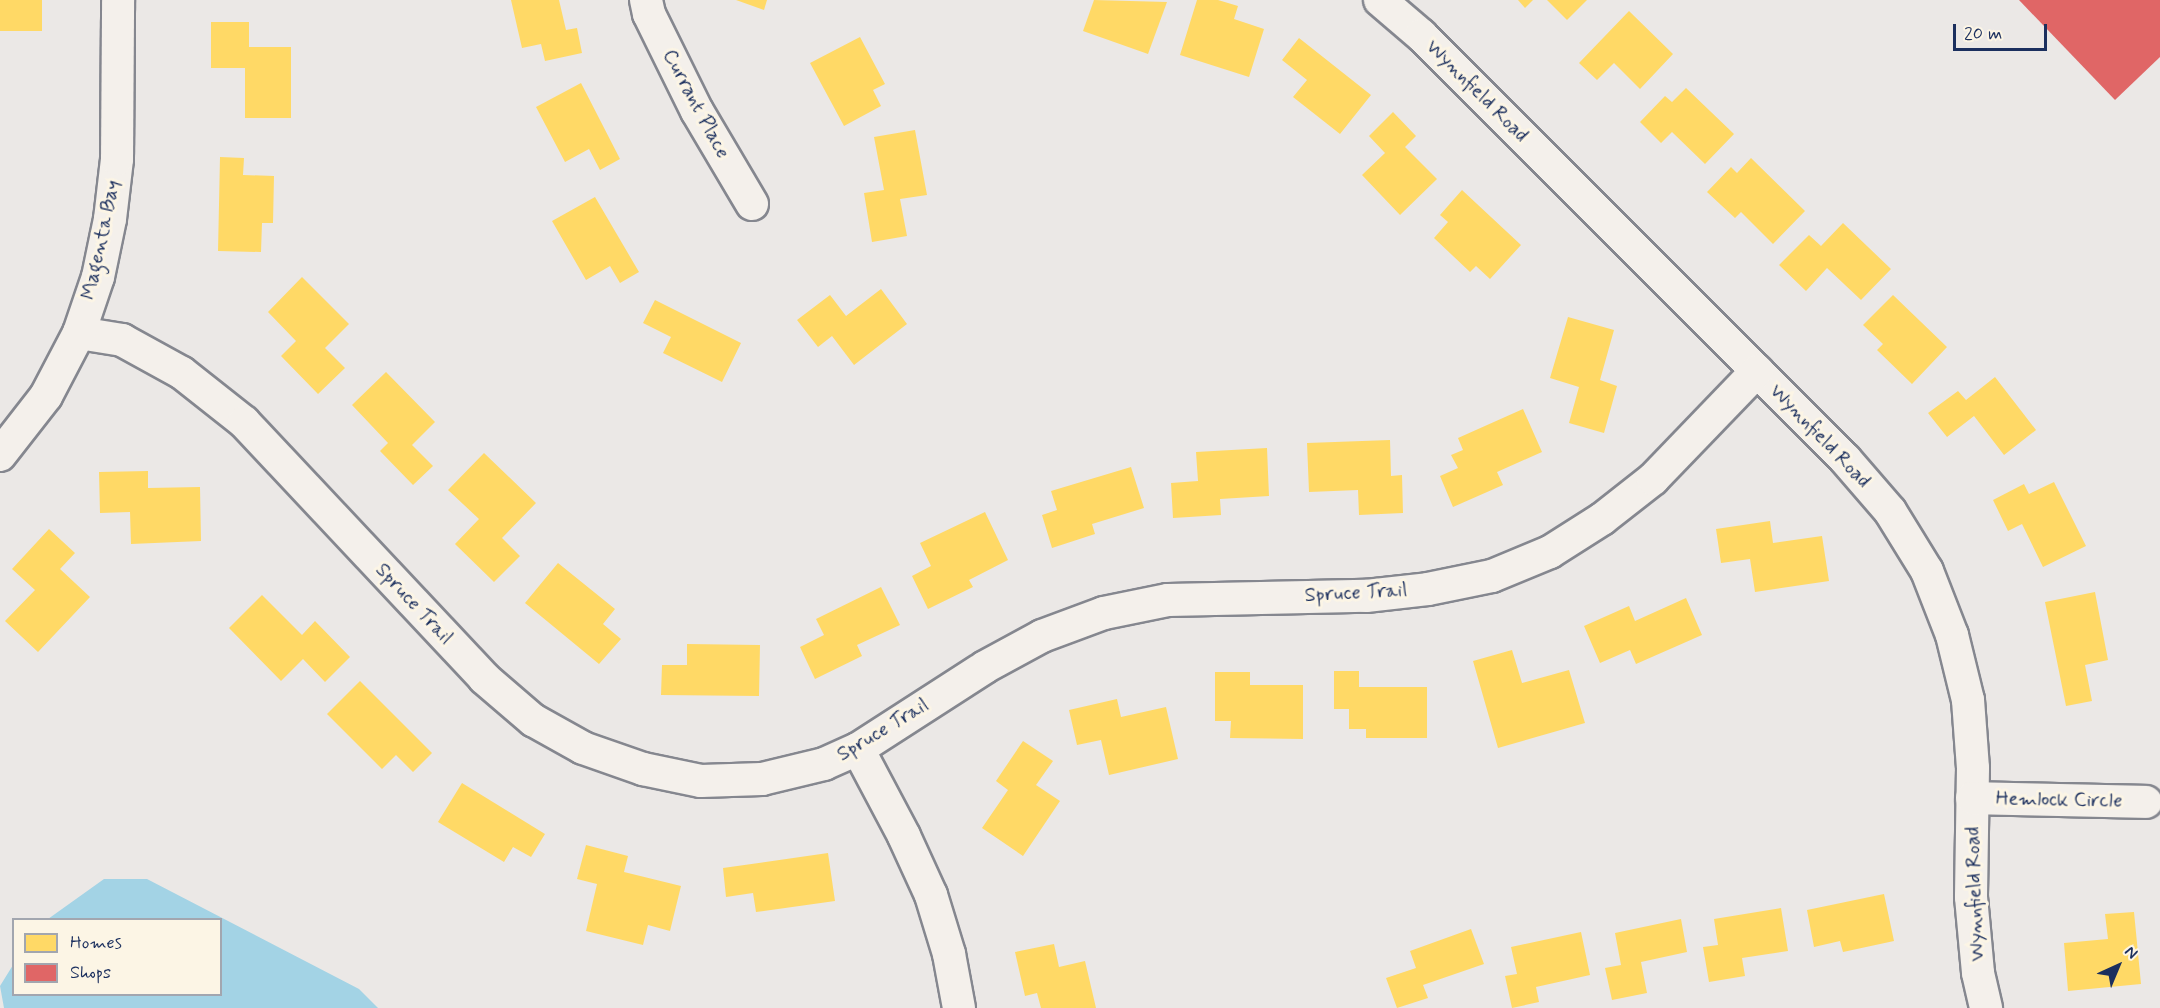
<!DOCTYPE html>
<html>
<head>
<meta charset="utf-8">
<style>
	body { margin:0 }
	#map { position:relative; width:2160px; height:1008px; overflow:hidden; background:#ebe8e6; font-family:Mynerve,sans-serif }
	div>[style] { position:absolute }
	.water>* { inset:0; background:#a3d3e5 }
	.homes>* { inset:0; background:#ffd966; transform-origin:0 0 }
	.shops>* { inset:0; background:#e06666 }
	.roads { filter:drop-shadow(2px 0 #85878f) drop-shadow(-2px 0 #85878f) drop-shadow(0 2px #85878f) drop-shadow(0 -2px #85878f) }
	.minor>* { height:32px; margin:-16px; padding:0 16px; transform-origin:16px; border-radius:16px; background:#f4f0eb }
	span { translate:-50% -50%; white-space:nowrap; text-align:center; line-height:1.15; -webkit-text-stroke:6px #fcf5e5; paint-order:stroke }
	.street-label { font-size:20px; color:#1b2f5e }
	.legend { position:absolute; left:12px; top:918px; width:210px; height:78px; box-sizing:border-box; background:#fcf5e5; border:2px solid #a2a6af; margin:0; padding:8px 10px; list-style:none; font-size:18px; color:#1b2f5e }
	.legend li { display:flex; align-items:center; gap:12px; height:30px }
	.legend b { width:30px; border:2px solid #a2a6af }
	.north { position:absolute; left:2088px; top:936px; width:60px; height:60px; -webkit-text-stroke:4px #fcf5e5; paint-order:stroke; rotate:44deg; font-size:16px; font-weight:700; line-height:24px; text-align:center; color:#1b2f5e }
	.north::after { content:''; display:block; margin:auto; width:21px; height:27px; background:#1b2f5e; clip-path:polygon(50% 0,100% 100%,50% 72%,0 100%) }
	.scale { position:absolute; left:1953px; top:24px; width:94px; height:27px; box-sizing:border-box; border:3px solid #1b2f5e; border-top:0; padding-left:8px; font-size:18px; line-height:21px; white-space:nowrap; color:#1b2f5e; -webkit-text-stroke:4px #fcf5e5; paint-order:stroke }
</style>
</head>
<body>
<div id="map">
	<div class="water">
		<i style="clip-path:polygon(104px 879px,147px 879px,359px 989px,378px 1008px,4px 1008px,0 986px,13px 965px,14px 994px,220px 994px,220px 920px,48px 919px)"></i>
	</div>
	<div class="homes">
		<i style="left:0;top:0;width:42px;height:31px"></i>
		<i style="clip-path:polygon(511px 0,559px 0,566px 30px,577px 28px,582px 53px,545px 61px,541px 44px,522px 48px)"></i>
		<i style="clip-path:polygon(736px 0,767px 0,764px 10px)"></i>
		<i style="clip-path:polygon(1094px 0,1167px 2px,1148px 54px,1083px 31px)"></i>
		<i style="clip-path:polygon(1197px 0,1218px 0,1238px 6px,1234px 19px,1264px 29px,1249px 77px,1180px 55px)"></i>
		<i style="clip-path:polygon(1518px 0,1533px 0,1525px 8px)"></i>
		<i style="clip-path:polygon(1547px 0,1587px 0,1567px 20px)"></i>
		<i style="clip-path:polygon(1629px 11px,1673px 54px,1640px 89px,1614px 63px,1597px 80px,1579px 63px)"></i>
		<i style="clip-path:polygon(211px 22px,249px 22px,249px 47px,291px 47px,291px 118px,245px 118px,245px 68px,211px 68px)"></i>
		<i style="clip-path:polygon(860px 37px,885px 84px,873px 90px,881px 106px,844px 126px,810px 63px)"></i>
		<i style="clip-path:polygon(1299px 38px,1371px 95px,1340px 134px,1293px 97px,1307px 80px,1282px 60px)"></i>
		<i style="clip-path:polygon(581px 83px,620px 159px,600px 170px,589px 149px,565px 162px,536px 107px)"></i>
		<i style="clip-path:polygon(1686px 88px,1734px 134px,1705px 164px,1672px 132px,1661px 143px,1640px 122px,1665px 96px,1672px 102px)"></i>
		<i style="clip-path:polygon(1393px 112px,1416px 136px,1405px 147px,1437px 179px,1400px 215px,1362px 175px,1385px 153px,1369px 136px)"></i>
		<i style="clip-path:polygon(915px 130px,927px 195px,900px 199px,907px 236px,872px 242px,864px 193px,884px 190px,874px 137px)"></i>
		<i style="clip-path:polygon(220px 157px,244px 158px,243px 175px,274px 176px,273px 223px,262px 223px,261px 252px,218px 251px)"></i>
		<i style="clip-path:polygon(1751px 158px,1805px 211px,1773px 244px,1741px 212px,1735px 218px,1707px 192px,1731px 167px,1737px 173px)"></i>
		<i style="clip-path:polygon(1462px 190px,1521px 245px,1490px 279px,1476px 266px,1470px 272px,1434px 238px,1448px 222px,1440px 215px)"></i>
		<i style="clip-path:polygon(595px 197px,639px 272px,620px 283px,610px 266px,586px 280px,552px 221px)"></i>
		<i style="clip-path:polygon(1843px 223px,1891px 269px,1861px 300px,1827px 268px,1806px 291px,1779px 265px,1809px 235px,1821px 246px)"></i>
		<i style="clip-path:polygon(302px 277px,349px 324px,325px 348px,345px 368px,318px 394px,281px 356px,296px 341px,268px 312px)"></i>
		<i style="clip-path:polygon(881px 289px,907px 324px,854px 365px,832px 336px,818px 347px,797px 320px,830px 295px,846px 316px)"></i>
		<i style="clip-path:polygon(1893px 295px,1947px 347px,1912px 384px,1877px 350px,1883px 344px,1863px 325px)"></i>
		<i style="clip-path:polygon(655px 300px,741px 343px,722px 382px,663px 353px,671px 337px,643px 323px)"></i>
		<i style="clip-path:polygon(1568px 317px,1614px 330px,1600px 380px,1617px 386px,1604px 433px,1569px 423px,1579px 387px,1550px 378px)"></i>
		<i style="clip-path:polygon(386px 372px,435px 422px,412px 445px,433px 466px,413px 485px,380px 451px,388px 443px,352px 405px)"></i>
		<i style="clip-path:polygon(1995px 377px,2036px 430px,2004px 455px,1974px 416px,1947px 437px,1928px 413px,1958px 391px,1966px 400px)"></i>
		<i style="clip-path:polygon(1523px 409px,1542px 452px,1497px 472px,1503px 485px,1453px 507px,1440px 476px,1458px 468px,1451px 455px,1463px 450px,1458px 438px)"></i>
		<i style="clip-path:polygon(1390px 440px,1391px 476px,1402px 475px,1403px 513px,1359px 515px,1358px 490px,1309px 492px,1307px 443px)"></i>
		<i style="clip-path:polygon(1267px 448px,1269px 496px,1220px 499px,1221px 515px,1173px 518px,1171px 483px,1198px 481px,1196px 452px)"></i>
		<i style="clip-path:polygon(484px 453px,536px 503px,502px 538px,520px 556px,494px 582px,455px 544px,479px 519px,448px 490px)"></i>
		<i style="clip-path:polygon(1131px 467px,1144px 508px,1092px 524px,1095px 534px,1052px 548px,1042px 515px,1057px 510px,1051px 491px)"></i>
		<i style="clip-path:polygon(148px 471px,148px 488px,200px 487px,201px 541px,131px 544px,130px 512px,100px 513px,99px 472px)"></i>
		<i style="clip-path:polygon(2054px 482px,2086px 546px,2043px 567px,2022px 524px,2008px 531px,1993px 500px,2024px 484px,2029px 494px)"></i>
		<i style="clip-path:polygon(985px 512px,1008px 560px,969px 580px,973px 587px,928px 609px,912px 576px,931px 566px,920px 543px)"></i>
		<i style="clip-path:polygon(1770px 521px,1773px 543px,1822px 536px,1829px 581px,1755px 592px,1750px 559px,1721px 563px,1716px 529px)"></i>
		<i style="clip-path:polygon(49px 529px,75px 553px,60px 569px,90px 597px,38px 652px,5px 621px,35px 590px,12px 569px)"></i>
		<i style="clip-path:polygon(558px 563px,615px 609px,603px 624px,621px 639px,599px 664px,525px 603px)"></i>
		<i style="clip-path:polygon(881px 587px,900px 625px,857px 645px,862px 656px,815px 679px,800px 647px,824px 635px,816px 619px)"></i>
		<i style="clip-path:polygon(2095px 592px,2108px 660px,2085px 665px,2092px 701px,2066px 706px,2045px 602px)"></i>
		<i style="clip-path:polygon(262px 595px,302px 635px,315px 621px,350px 657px,325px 682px,303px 659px,281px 681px,229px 628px)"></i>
		<i style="clip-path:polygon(1686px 598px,1702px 635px,1636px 664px,1630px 650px,1600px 663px,1584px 626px,1629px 606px,1635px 621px)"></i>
		<i style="clip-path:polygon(687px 644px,760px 645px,759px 696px,661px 695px,662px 665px,687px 665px)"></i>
		<i style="clip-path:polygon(1512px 650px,1522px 683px,1569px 670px,1585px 723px,1498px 748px,1473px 661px)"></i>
		<i style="clip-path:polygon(1334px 671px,1359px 671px,1359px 687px,1427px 687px,1427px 738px,1366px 738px,1366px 729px,1349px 729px,1349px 709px,1334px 709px)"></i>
		<i style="clip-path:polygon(1215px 672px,1250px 672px,1250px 685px,1303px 685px,1303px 739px,1230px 738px,1231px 721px,1215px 721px)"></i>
		<i style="clip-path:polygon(360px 681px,432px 753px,413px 772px,396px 755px,382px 769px,327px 714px)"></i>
		<i style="clip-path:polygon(1117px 699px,1121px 717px,1166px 707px,1178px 759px,1109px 775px,1101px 740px,1077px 745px,1069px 710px)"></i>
		<i style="clip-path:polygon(1023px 741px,1053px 761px,1036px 785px,1060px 801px,1023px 856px,982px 828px,1008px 790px,996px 781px)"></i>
		<i style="clip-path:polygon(462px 783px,545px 834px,531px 857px,513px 847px,504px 862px,438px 822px)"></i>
		<i style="clip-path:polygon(586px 845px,628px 856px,624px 872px,681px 886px,670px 931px,648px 925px,643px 945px,586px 931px,597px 884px,577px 879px)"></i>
		<i style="clip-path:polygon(828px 853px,835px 901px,756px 912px,753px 893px,726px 897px,723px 868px)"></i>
		<i style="clip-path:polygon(1884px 894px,1894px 941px,1843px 952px,1840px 941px,1814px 947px,1807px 910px)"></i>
		<i style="clip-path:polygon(1781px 908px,1788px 951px,1742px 958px,1745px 976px,1709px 982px,1703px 947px,1718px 945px,1714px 919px)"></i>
		<i style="clip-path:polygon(2134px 912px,2141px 984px,2068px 991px,2064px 943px,2108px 939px,2105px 914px)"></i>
		<i style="clip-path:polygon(1681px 919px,1687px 952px,1641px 962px,1647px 993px,1612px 1000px,1605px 968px,1621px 965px,1615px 933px)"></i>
		<i style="clip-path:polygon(1471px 929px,1484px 964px,1423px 985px,1428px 998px,1397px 1008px,1386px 978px,1416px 968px,1410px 951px)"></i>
		<i style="clip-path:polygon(1581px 932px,1590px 975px,1536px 987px,1539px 1002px,1512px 1008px,1505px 976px,1517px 974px,1511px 947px)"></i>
		<i style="clip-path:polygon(1054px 944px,1059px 967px,1085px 961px,1096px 1008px,1041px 1008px,1037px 993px,1025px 996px,1015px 952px)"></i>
	</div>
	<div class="shops">
		<i style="clip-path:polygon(2019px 0,2160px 0,2160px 57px,2115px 100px)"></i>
	</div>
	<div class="roads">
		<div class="minor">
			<i style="left:646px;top:0;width:14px;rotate:78deg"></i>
			<i style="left:649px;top:14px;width:108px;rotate:63.7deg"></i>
			<i style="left:697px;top:111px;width:108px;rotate:59.4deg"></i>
			<i style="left:1380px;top:0;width:54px;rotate:40.5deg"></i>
			<i style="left:1421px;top:35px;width:600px;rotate:45deg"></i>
			<i style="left:1845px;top:459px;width:69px;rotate:49.1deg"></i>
			<i style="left:1890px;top:511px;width:70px;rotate:58.3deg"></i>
			<i style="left:1927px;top:571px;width:69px;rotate:68.7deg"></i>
			<i style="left:1952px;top:635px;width:67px;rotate:76.2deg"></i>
			<i style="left:1968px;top:700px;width:68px;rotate:85.8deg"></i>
			<i style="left:1973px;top:768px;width:129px;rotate:90.9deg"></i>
			<i style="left:1971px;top:897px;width:76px;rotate:84.7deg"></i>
			<i style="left:1978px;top:973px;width:36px;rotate:77deg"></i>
			<i style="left:79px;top:333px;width:44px;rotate:9.2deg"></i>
			<i style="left:122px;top:340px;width:68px;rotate:28.8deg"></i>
			<i style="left:182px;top:373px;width:79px;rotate:38.3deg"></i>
			<i style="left:244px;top:422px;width:351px;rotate:46.8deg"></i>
			<i style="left:484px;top:678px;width:65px;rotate:40.6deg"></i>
			<i style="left:533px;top:720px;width:57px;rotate:29.2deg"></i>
			<i style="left:583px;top:748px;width:64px;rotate:19.3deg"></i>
			<i style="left:643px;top:769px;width:59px;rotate:11.7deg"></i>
			<i style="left:701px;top:781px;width:61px;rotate:-1.9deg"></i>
			<i style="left:762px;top:779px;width:64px;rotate:-13.6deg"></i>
			<i style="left:824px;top:764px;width:37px;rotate:-24deg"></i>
			<i style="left:858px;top:749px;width:151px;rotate:-32.8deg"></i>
			<i style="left:985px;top:667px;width:65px;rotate:-28.5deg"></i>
			<i style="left:1042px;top:636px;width:66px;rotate:-20.4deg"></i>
			<i style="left:1104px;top:613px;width:65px;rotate:-11.5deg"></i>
			<i style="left:1168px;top:600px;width:198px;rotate:-1.2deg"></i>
			<i style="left:1366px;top:596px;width:62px;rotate:-6.4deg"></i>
			<i style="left:1428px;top:589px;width:65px;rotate:-11.5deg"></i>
			<i style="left:1492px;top:576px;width:63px;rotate:-22.5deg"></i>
			<i style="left:1550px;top:552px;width:62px;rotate:-32.4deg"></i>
			<i style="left:1602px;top:519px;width:65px;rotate:-38.1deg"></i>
			<i style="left:1653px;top:479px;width:150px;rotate:-46.1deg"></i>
			<i style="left:0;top:455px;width:75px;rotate:-52.1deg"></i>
			<i style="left:46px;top:396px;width:71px;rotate:-62.4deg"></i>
			<i style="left:79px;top:333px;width:59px;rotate:-71.3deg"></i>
			<i style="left:98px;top:277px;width:59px;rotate:-78.3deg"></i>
			<i style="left:110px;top:219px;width:60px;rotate:-83.3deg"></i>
			<i style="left:117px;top:159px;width:159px;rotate:-89.6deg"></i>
			<i style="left:858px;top:749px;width:98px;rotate:62.1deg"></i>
			<i style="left:904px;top:836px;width:65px;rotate:65.4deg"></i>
			<i style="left:931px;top:895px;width:62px;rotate:73deg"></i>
			<i style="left:949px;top:954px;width:55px;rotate:79.5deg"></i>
			<i style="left:1972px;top:798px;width:174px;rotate:1.3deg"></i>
		</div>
	</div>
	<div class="street-label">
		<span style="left:1477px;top:91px;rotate:45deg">Wynnfield Road</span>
		<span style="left:696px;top:104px;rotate:62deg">Currant Place</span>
		<span style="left:101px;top:240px;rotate:-78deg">Magenta Bay</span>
		<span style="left:1820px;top:436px;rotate:46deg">Wynnfield Road</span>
		<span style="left:1356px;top:593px;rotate:-3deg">Spruce Trail</span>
		<span style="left:414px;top:604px;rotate:47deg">Spruce Trail</span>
		<span style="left:883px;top:730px;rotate:-31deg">Spruce Trail</span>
		<span style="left:2059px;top:800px;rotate:1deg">Hemlock Circle</span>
		<span style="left:1975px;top:894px;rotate:-92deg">Wynnfield Road</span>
	</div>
	<ul class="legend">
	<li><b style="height:16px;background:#ffd966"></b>Homes</li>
	<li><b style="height:16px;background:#e06666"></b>Shops</li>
	</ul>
	<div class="north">N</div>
	<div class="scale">20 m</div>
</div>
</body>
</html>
